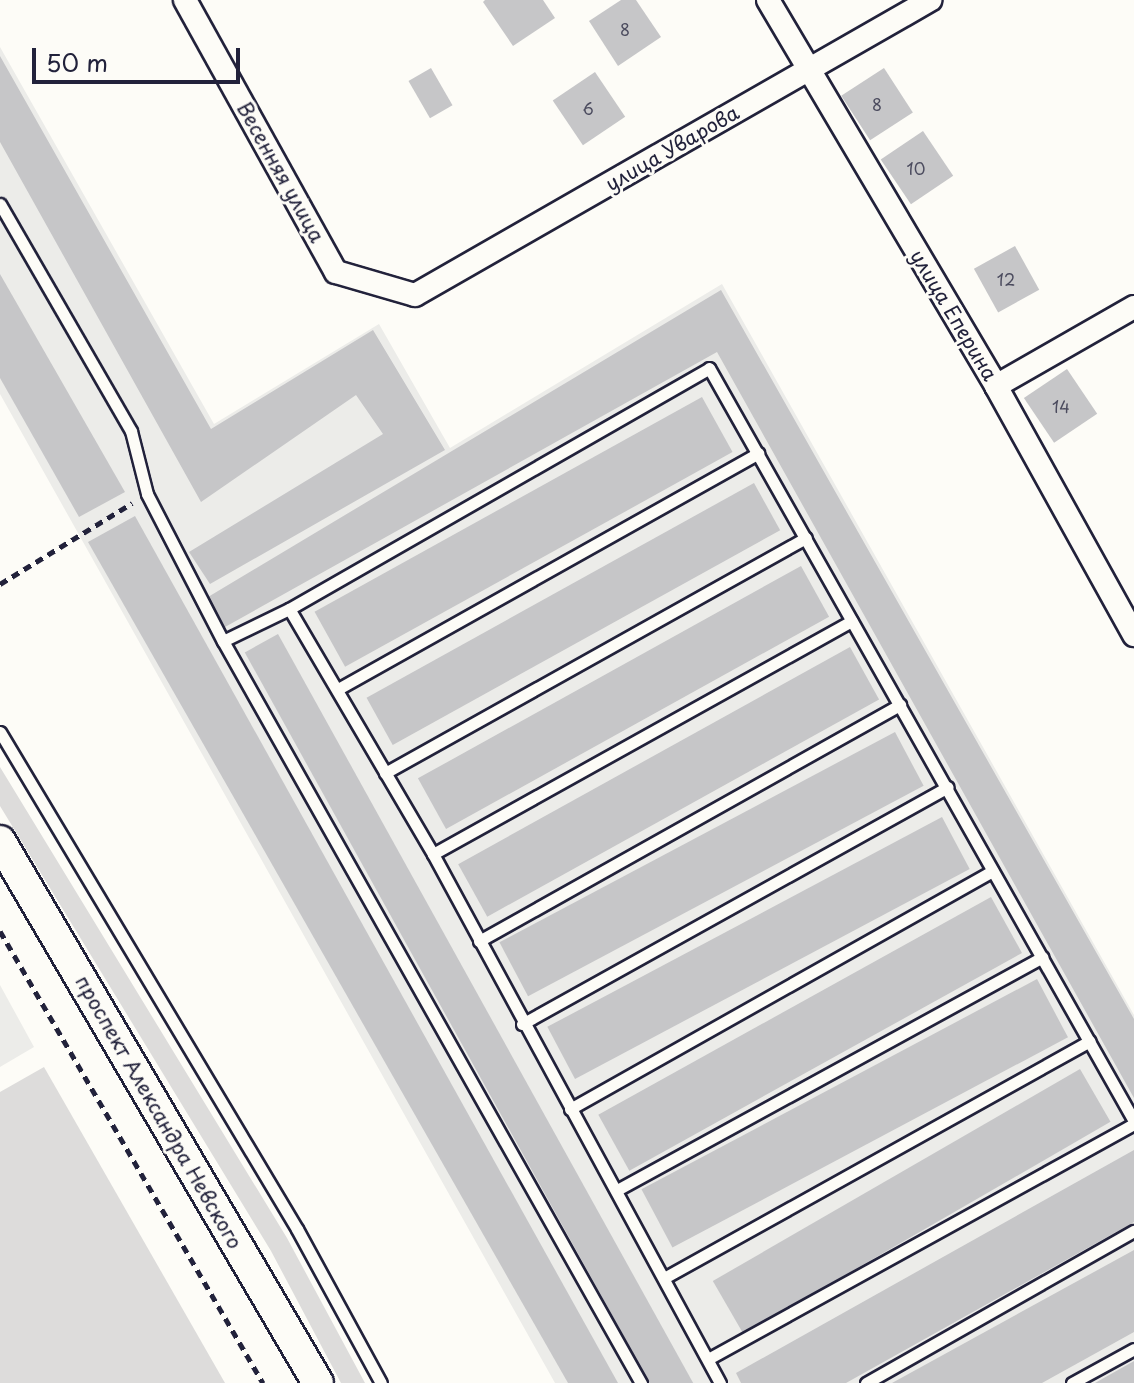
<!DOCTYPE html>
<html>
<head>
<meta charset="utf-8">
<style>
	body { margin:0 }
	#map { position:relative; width:1134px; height:1383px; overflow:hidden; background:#fdfcf7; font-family:"Playpen Sans",sans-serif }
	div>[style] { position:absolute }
	.built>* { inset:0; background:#ecece9 }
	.green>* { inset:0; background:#dddcdb }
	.building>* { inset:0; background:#c6c6c8; transform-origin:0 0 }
	.path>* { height:5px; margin-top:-2.5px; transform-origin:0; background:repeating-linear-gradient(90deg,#22223b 0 8px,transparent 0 14px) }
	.roads { filter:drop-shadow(2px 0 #22223b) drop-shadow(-2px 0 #22223b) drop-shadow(0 2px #22223b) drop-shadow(0 -2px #22223b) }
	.lane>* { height:11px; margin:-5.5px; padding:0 5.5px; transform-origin:5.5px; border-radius:5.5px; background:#fdfcf7 }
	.street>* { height:22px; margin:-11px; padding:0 11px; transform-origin:11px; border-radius:11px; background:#fdfcf7 }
	.secondary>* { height:30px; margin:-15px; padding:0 15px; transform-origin:15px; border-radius:15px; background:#fdfcf7 }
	span { translate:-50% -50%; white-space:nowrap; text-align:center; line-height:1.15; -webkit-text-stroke:6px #fdfcf7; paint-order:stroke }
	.number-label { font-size:16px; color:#4b4b5e }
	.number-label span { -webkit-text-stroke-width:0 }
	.street-label { font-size:20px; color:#22223b }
	.scale { position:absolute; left:32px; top:48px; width:208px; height:36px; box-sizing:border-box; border:4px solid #22223b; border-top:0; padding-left:10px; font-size:24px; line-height:28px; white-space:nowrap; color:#22223b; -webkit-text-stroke:6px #fdfcf7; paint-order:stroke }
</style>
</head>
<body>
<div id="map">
	<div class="built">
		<i style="clip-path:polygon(0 47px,214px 424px,379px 324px,450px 448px,722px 284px,1134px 1015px,1134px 1383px,555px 1383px,0 394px)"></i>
		<i style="clip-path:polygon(0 985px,34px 1047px,0 1067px)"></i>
	</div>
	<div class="green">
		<i style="clip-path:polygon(0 767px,287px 1238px,365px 1383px,341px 1383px,271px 1251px,0 806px)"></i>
		<i style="clip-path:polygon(44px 1067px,225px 1383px,0 1383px,0 1092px)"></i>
	</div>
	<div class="building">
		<i style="clip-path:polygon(485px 0,543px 0,555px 18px,513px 46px,483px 2px)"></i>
		<i style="clip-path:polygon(621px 0,636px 0,661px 37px,618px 66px,589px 21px)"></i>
		<i style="clip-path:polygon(0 56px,211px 429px,373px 330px,445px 450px,210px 584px,189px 552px,383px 434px,356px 395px,201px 502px,0 142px)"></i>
		<i style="left:431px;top:68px;width:43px;height:26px;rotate:60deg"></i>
		<i style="left:884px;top:68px;width:53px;height:51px;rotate:57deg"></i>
		<i style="left:595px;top:72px;width:54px;height:51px;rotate:56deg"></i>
		<i style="left:923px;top:131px;width:54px;height:51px;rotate:56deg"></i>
		<i style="left:1015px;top:246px;width:50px;height:47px;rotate:61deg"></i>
		<i style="clip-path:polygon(0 274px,125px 492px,79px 517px,0 378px)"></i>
		<i style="clip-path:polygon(721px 290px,1134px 1019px,1134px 1098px,717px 352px,225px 627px,208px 597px)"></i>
		<i style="left:1067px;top:369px;width:54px;height:52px;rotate:56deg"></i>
		<i style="left:702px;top:397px;width:63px;height:443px;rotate:61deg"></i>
		<i style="left:754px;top:483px;width:54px;height:443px;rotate:61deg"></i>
		<i style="clip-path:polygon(135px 516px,618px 1383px,568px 1383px,88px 542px)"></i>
		<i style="left:801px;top:566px;width:58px;height:438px;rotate:61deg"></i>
		<i style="left:278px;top:634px;width:859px;height:38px;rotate:61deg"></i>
		<i style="left:850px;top:647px;width:60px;height:448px;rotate:61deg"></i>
		<i style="left:895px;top:732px;width:61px;height:448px;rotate:62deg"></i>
		<i style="left:942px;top:817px;width:59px;height:447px;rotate:62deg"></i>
		<i style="left:991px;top:897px;width:64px;height:449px;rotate:61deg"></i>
		<i style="left:1037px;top:979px;width:66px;height:448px;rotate:62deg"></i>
		<i style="left:1080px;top:1069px;width:61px;height:424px;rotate:60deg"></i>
		<i style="clip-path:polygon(1134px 1150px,1134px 1222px,846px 1383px,741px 1383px,736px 1373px)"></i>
		<i style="clip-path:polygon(1134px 1250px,1134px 1332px,1042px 1383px,892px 1383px)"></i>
		<i style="clip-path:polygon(1134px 1361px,1134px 1383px,1095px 1383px)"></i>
	</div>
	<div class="path">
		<i style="left:0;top:584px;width:155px;rotate:-31.5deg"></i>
		<i style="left:0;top:931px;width:523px;rotate:59.81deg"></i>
	</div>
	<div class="roads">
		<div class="lane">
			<i style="left:0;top:204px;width:262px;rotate:60deg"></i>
			<i style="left:131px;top:431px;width:65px;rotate:75.7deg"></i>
			<i style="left:147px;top:494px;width:165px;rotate:62.7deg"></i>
			<i style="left:223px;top:641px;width:852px;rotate:60.61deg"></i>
			<i style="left:223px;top:641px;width:73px;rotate:-25.9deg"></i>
			<i style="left:338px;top:689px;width:482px;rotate:-29.3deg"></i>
			<i style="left:0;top:732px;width:579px;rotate:59.14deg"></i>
			<i style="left:297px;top:1229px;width:175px;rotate:61.4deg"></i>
			<i style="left:385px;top:773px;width:482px;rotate:-29.2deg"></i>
			<i style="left:433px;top:854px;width:479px;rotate:-29.1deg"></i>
			<i style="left:479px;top:941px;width:483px;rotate:-29.3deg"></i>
			<i style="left:522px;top:1024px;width:487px;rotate:-29.1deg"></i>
			<i style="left:570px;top:1109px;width:485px;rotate:-29.4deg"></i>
			<i style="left:617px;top:1190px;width:485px;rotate:-28.7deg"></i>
			<i style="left:664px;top:1278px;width:487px;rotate:-29.1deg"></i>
			<i style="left:708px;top:1359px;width:487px;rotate:-28.9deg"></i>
			<i style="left:720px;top:1383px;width:602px;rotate:-118.48deg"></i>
			<i style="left:433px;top:854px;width:284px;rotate:-120.4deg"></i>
			<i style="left:289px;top:609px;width:484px;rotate:-29.8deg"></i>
			<i style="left:709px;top:368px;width:865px;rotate:60.56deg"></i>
			<i style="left:866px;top:1383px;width:308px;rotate:-29.6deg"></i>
			<i style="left:1072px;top:1383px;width:71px;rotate:-28.7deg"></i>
		</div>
		<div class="street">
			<i style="left:185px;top:0;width:311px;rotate:61deg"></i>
			<i style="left:336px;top:272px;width:82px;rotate:16.2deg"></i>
			<i style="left:415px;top:295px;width:594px;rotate:-29.8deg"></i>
			<i style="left:768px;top:0;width:448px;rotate:59.4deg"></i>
			<i style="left:996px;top:386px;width:285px;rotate:61deg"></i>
			<i style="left:996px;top:386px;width:159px;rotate:-29.8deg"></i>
		</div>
		<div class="secondary">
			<i style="left:0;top:841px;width:628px;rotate:59.6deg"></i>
		</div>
	</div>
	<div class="number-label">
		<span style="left:625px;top:29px">8</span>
		<span style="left:877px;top:104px">8</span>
		<span style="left:588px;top:108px">6</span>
		<span style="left:916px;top:168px">10</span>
		<span style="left:1006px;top:279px">12</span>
		<span style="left:1061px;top:406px">14</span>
	</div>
	<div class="street-label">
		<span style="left:672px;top:148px;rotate:-30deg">улица Уварова</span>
		<span style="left:281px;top:172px;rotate:61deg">Весенняя улица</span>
		<span style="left:954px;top:315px;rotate:59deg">улица Еперина</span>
		<span style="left:159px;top:1112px;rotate:60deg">проспект Александра Невского</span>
	</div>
	<div class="scale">50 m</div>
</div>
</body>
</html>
